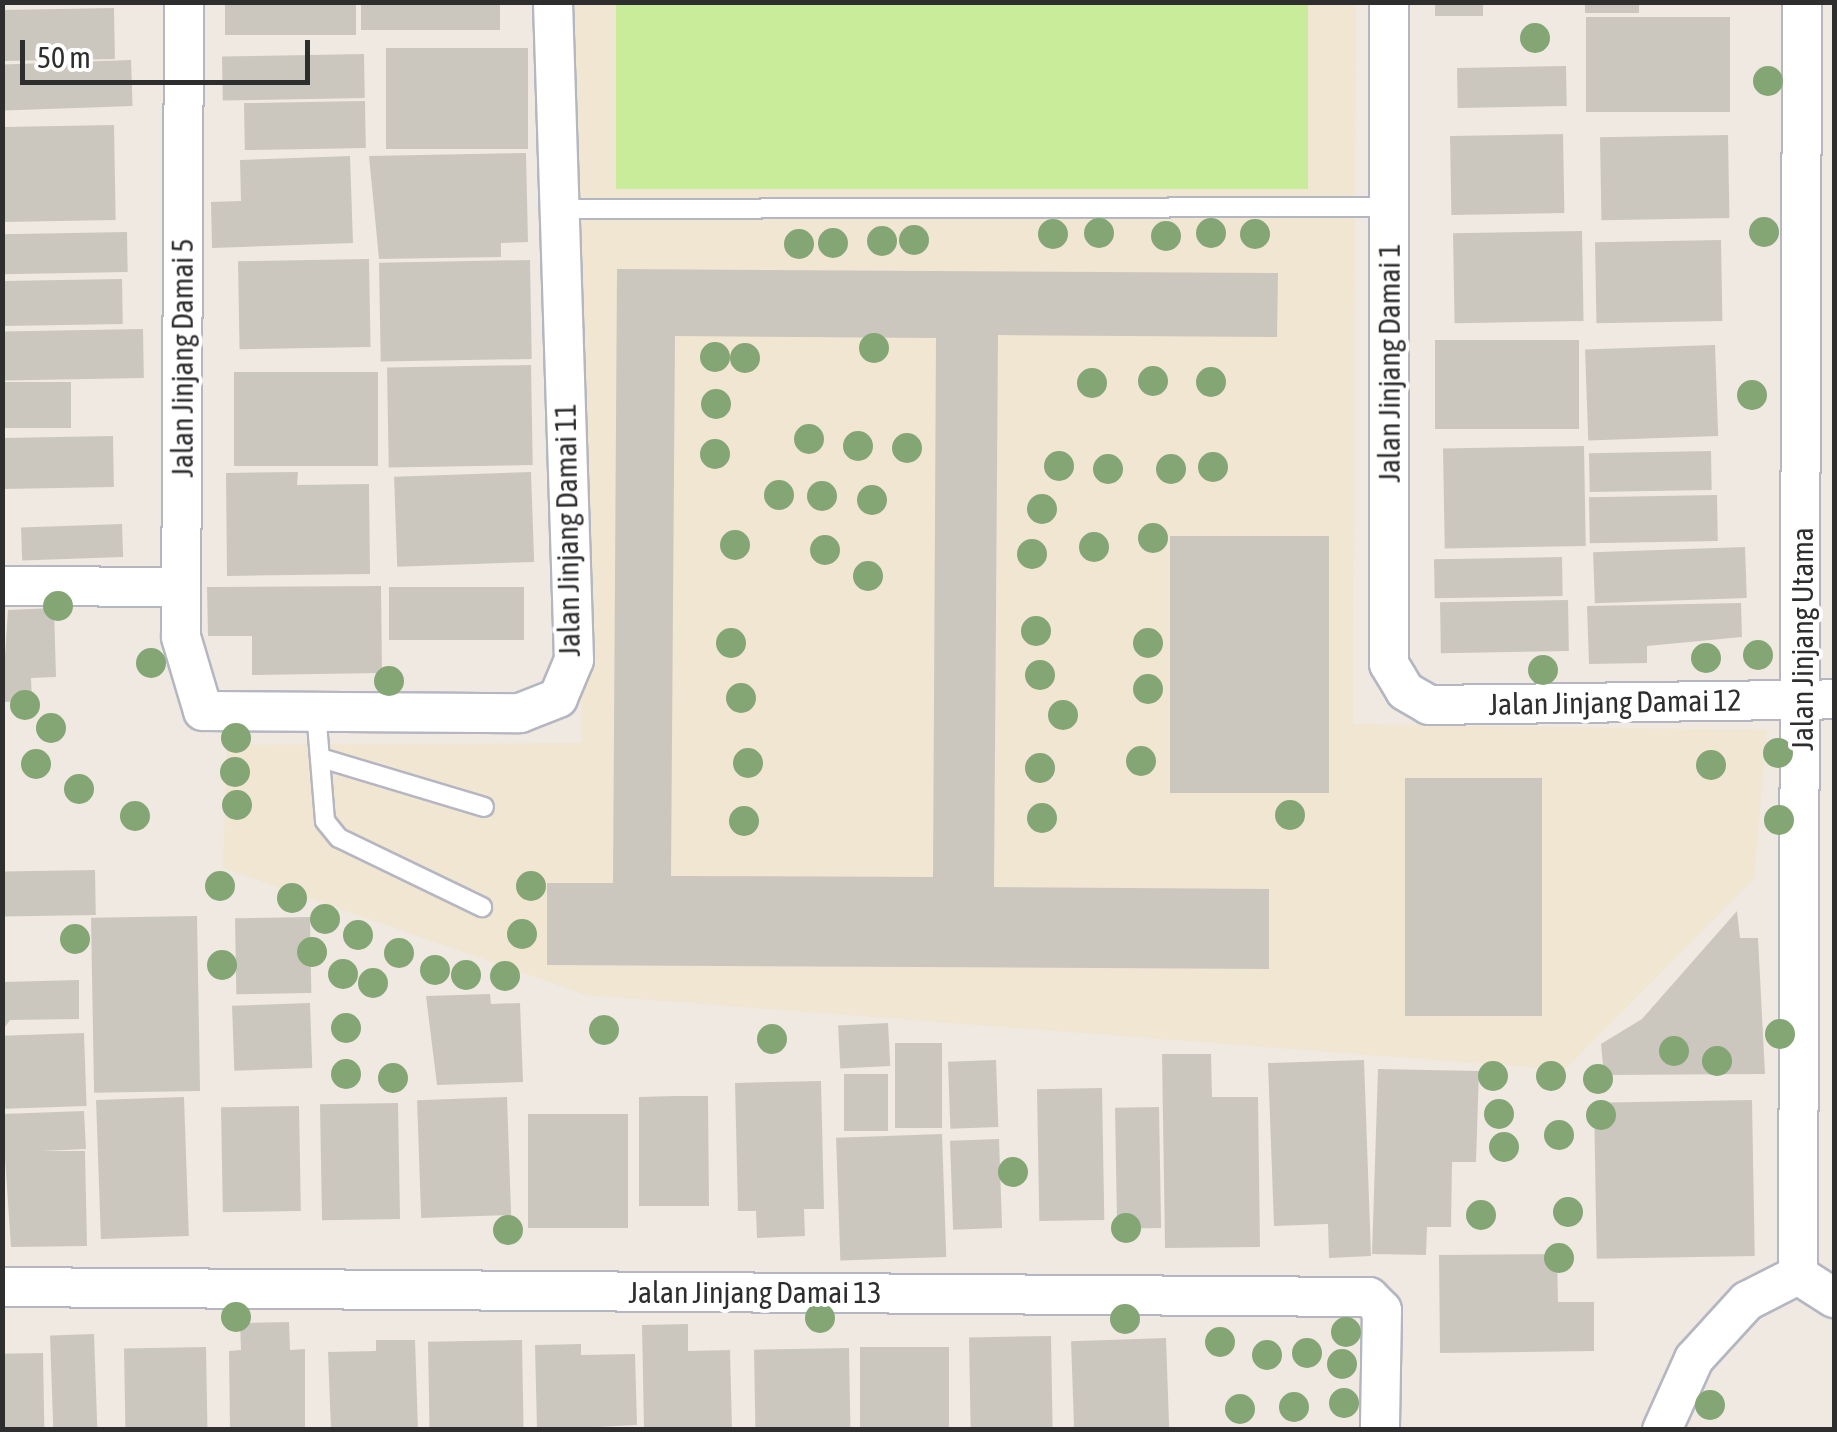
<!DOCTYPE html>
<html>
<head>
<meta charset="utf-8">
<style>
	body { margin:0 }
	#map { position:relative; width:1837px; height:1432px; overflow:hidden; background:#efe9e1; font-family:"Asap Condensed",sans-serif }
	div>[style] { position:absolute }
	.education>* { inset:0; background:#f0e6d1 }
	.pitch>* { inset:0; background:#c9ec9a; transform-origin:0 0 }
	.building>* { inset:0; background:#cbc7bf; transform-origin:0 0 }
	.roads { filter:drop-shadow(2px 0 #b4b7c1) drop-shadow(-2px 0 #b4b7c1) drop-shadow(0 2px #b4b7c1) drop-shadow(0 -2px #b4b7c1) }
	.lane>* { height:18px; margin:-9px; padding:0 9px; transform-origin:9px; border-radius:9px; background:#fff }
	.street>* { height:38px; margin:-19px; padding:0 19px; transform-origin:19px; border-radius:19px; background:#fff }
	.trees>* { width:30px; height:30px; margin:-15px; border-radius:50%; background:#84a574 }
	span { translate:-50% -50%; white-space:nowrap; text-align:center; line-height:1.15; -webkit-text-stroke:8px #fff; paint-order:stroke }
	.street-label { font-size:30px; color:#2e2e2e }
	.frame { position:absolute; inset:0; border:5px solid #2e2e2e; pointer-events:none }
	.scale { position:absolute; left:20px; top:40px; width:290px; height:45px; box-sizing:border-box; border:5px solid #2e2e2e; border-top:0; padding-left:12px; font-size:30px; line-height:35px; white-space:nowrap; color:#2e2e2e; -webkit-text-stroke:8px #fff; paint-order:stroke }
</style>
</head>
<body>
<div id="map">
	<div class="education">
		<i style="clip-path:polygon(574px 3px,1356px 3px,1353px 724px,1767px 730px,1754px 879px,1564px 1070px,586px 995px,223px 868px,227px 745px,582px 743px)"></i>
	</div>
	<div class="pitch">
		<i style="left:616px;top:3px;width:692px;height:186px"></i>
	</div>
	<div class="building">
		<i style="left:225px;top:2px;width:131px;height:33px"></i>
		<i style="left:361px;top:2px;width:139px;height:28px"></i>
		<i style="left:1435px;top:2px;width:48px;height:14px"></i>
		<i style="left:1585px;top:2px;width:54px;height:11px"></i>
		<i style="left:114px;top:8px;width:51px;height:112px;rotate:89deg"></i>
		<i style="left:1586px;top:17px;width:144px;height:95px"></i>
		<i style="left:528px;top:48px;width:101px;height:142px;rotate:90deg"></i>
		<i style="left:364px;top:54px;width:44px;height:142px;rotate:89deg"></i>
		<i style="left:131px;top:60px;width:46px;height:128px;rotate:88deg"></i>
		<i style="left:1566px;top:66px;width:40px;height:109px;rotate:89deg"></i>
		<i style="left:365px;top:101px;width:47px;height:121px;rotate:89deg"></i>
		<i style="left:114px;top:125px;width:95px;height:112px;rotate:89deg"></i>
		<i style="left:1563px;top:134px;width:79px;height:113px;rotate:89deg"></i>
		<i style="left:1728px;top:135px;width:83px;height:128px;rotate:89deg"></i>
		<i style="clip-path:polygon(526px 153px,528px 242px,501px 243px,501px 257px,379px 259px,369px 156px)"></i>
		<i style="clip-path:polygon(350px 156px,353px 243px,212px 248px,211px 202px,241px 201px,240px 160px)"></i>
		<i style="left:1582px;top:231px;width:90px;height:129px;rotate:89deg"></i>
		<i style="left:127px;top:232px;width:40px;height:125px;rotate:89deg"></i>
		<i style="left:1721px;top:240px;width:81px;height:126px;rotate:89deg"></i>
		<i style="left:369px;top:259px;width:88px;height:131px;rotate:89deg"></i>
		<i style="left:530px;top:260px;width:99px;height:151px;rotate:89deg"></i>
		<i style="clip-path:polygon(evenodd,617px 269px,1278px 273px,1277px 337px,998px 335px,994px 887px,1269px 889px,1269px 969px,547px 965px,547px 883px,613px 883px,617px 269px,675px 336px,936px 338px,933px 877px,671px 876px,675px 336px)"></i>
		<i style="left:122px;top:279px;width:45px;height:120px;rotate:89deg"></i>
		<i style="left:143px;top:329px;width:49px;height:141px;rotate:89deg"></i>
		<i style="left:1579px;top:340px;width:89px;height:144px;rotate:90deg"></i>
		<i style="left:1715px;top:345px;width:91px;height:130px;rotate:88deg"></i>
		<i style="left:531px;top:365px;width:100px;height:144px;rotate:89deg"></i>
		<i style="left:378px;top:372px;width:94px;height:144px;rotate:90deg"></i>
		<i style="left:2px;top:382px;width:69px;height:46px"></i>
		<i style="left:113px;top:436px;width:51px;height:111px;rotate:89deg"></i>
		<i style="left:1584px;top:446px;width:100px;height:141px;rotate:89deg"></i>
		<i style="left:1711px;top:451px;width:39px;height:122px;rotate:89deg"></i>
		<i style="clip-path:polygon(298px 472px,297px 485px,369px 484px,370px 574px,227px 576px,226px 473px)"></i>
		<i style="left:531px;top:472px;width:90px;height:137px;rotate:88deg"></i>
		<i style="left:1717px;top:495px;width:46px;height:128px;rotate:89deg"></i>
		<i style="left:122px;top:524px;width:33px;height:101px;rotate:88deg"></i>
		<i style="left:1170px;top:536px;width:159px;height:257px"></i>
		<i style="left:1745px;top:547px;width:51px;height:152px;rotate:88deg"></i>
		<i style="left:1562px;top:557px;width:39px;height:128px;rotate:89deg"></i>
		<i style="clip-path:polygon(381px 586px,382px 673px,252px 675px,252px 636px,208px 636px,207px 587px)"></i>
		<i style="left:524px;top:587px;width:53px;height:135px;rotate:90deg"></i>
		<i style="left:1568px;top:600px;width:51px;height:128px;rotate:89deg"></i>
		<i style="clip-path:polygon(1741px 603px,1742px 637px,1647px 646px,1647px 663px,1589px 664px,1587px 606px)"></i>
		<i style="clip-path:polygon(54px 608px,56px 677px,31px 678px,32px 701px,2px 702px,8px 610px)"></i>
		<i style="left:1405px;top:778px;width:137px;height:238px"></i>
		<i style="left:95px;top:870px;width:45px;height:93px;rotate:89deg"></i>
		<i style="clip-path:polygon(1737px 911px,1740px 938px,1758px 938px,1765px 1074px,1604px 1075px,1601px 1044px,1642px 1019px)"></i>
		<i style="left:197px;top:916px;width:175px;height:106px;rotate:89deg"></i>
		<i style="left:310px;top:917px;width:76px;height:75px;rotate:89deg"></i>
		<i style="clip-path:polygon(79px 980px,79px 1019px,10px 1020px,2px 1031px,2px 982px)"></i>
		<i style="clip-path:polygon(490px 994px,491px 1004px,520px 1003px,523px 1082px,437px 1085px,426px 996px)"></i>
		<i style="left:310px;top:1003px;width:65px;height:78px;rotate:88deg"></i>
		<i style="left:888px;top:1023px;width:43px;height:50px;rotate:87deg"></i>
		<i style="left:84px;top:1033px;width:73px;height:82px;rotate:88deg"></i>
		<i style="left:895px;top:1043px;width:47px;height:85px"></i>
		<i style="clip-path:polygon(1162px 1054px,1211px 1054px,1212px 1097px,1258px 1097px,1260px 1247px,1165px 1248px)"></i>
		<i style="left:996px;top:1060px;width:67px;height:48px;rotate:88deg"></i>
		<i style="clip-path:polygon(1364px 1060px,1371px 1256px,1329px 1258px,1328px 1224px,1274px 1226px,1268px 1063px)"></i>
		<i style="clip-path:polygon(1378px 1069px,1479px 1071px,1476px 1162px,1452px 1162px,1451px 1227px,1427px 1227px,1426px 1255px,1372px 1254px)"></i>
		<i style="left:844px;top:1074px;width:44px;height:57px"></i>
		<i style="clip-path:polygon(821px 1081px,824px 1209px,804px 1209px,805px 1236px,757px 1238px,756px 1211px,738px 1211px,735px 1083px)"></i>
		<i style="left:1102px;top:1088px;width:132px;height:65px;rotate:89deg"></i>
		<i style="clip-path:polygon(676px 1096px,708px 1096px,709px 1206px,639px 1206px,639px 1097px)"></i>
		<i style="left:184px;top:1097px;width:139px;height:88px;rotate:88deg"></i>
		<i style="left:507px;top:1097px;width:118px;height:90px;rotate:88deg"></i>
		<i style="left:1752px;top:1100px;width:156px;height:158px;rotate:89deg"></i>
		<i style="left:398px;top:1103px;width:116px;height:78px;rotate:89deg"></i>
		<i style="left:299px;top:1106px;width:105px;height:78px;rotate:89deg"></i>
		<i style="left:1159px;top:1107px;width:121px;height:44px;rotate:89deg"></i>
		<i style="clip-path:polygon(84px 1111px,86px 1149px,41px 1151px,85px 1151px,87px 1246px,11px 1247px,2px 1114px)"></i>
		<i style="left:528px;top:1114px;width:100px;height:114px"></i>
		<i style="left:942px;top:1134px;width:123px;height:106px;rotate:88deg"></i>
		<i style="left:999px;top:1139px;width:89px;height:49px;rotate:88deg"></i>
		<i style="clip-path:polygon(1557px 1254px,1558px 1302px,1594px 1302px,1594px 1351px,1440px 1353px,1439px 1255px)"></i>
		<i style="clip-path:polygon(289px 1322px,290px 1350px,305px 1349px,305px 1430px,230px 1430px,229px 1351px,241px 1350px,240px 1323px)"></i>
		<i style="clip-path:polygon(688px 1324px,688px 1351px,730px 1350px,732px 1430px,644px 1430px,642px 1325px)"></i>
		<i style="left:94px;top:1334px;width:96px;height:44px;rotate:88deg"></i>
		<i style="left:1051px;top:1336px;width:94px;height:82px;rotate:89deg"></i>
		<i style="left:1166px;top:1338px;width:92px;height:95px;rotate:88deg"></i>
		<i style="clip-path:polygon(376px 1340px,415px 1340px,418px 1430px,331px 1430px,328px 1352px,376px 1351px)"></i>
		<i style="left:522px;top:1340px;width:90px;height:94px;rotate:89deg"></i>
		<i style="clip-path:polygon(581px 1344px,581px 1355px,635px 1354px,637px 1425px,537px 1430px,535px 1345px)"></i>
		<i style="left:206px;top:1347px;width:83px;height:82px;rotate:89deg"></i>
		<i style="left:949px;top:1347px;width:83px;height:89px;rotate:90deg"></i>
		<i style="left:849px;top:1348px;width:82px;height:95px;rotate:89deg"></i>
		<i style="left:43px;top:1353px;width:77px;height:41px;rotate:89deg"></i>
	</div>
	<div class="roads">
		<div class="lane">
			<i style="left:559px;top:209px;width:830px;rotate:-0.14deg"></i>
			<i style="left:316px;top:711px;width:110px;rotate:85.3deg"></i>
			<i style="left:325px;top:821px;width:22px;rotate:51deg"></i>
			<i style="left:339px;top:838px;width:159px;rotate:25.8deg"></i>
			<i style="left:321px;top:758px;width:170px;rotate:16.7deg"></i>
		</div>
		<div class="street">
			<i style="left:184px;top:2px;width:635px;rotate:90.27deg"></i>
			<i style="left:181px;top:637px;width:77px;rotate:73.4deg"></i>
			<i style="left:203px;top:711px;width:317px;rotate:0.4deg"></i>
			<i style="left:520px;top:713px;width:41px;rotate:-21.5deg"></i>
			<i style="left:558px;top:698px;width:41px;rotate:-67.2deg"></i>
			<i style="left:574px;top:660px;width:658px;rotate:-91.83deg"></i>
			<i style="left:1389px;top:2px;width:662px;rotate:90deg"></i>
			<i style="left:1389px;top:664px;width:31px;rotate:59deg"></i>
			<i style="left:1405px;top:691px;width:28px;rotate:30deg"></i>
			<i style="left:1429px;top:705px;width:405px;rotate:-0.8deg"></i>
			<i style="left:2px;top:586px;width:179px;rotate:0.3deg"></i>
			<i style="left:1798px;top:1275px;width:1273px;rotate:-89.82deg"></i>
			<i style="left:1798px;top:1275px;width:43px;rotate:32.6deg"></i>
			<i style="left:2px;top:1287px;width:1367px;rotate:0.42deg"></i>
			<i style="left:1369px;top:1297px;width:18px;rotate:45deg"></i>
			<i style="left:1382px;top:1310px;width:120px;rotate:91deg"></i>
			<i style="left:1662px;top:1430px;width:78px;rotate:-65.7deg"></i>
			<i style="left:1694px;top:1359px;width:79px;rotate:-47.6deg"></i>
			<i style="left:1747px;top:1301px;width:57px;rotate:-27deg"></i>
		</div>
	</div>
	<div class="trees">
		<i style="left:1535px;top:38px"></i>
		<i style="left:1768px;top:81px"></i>
		<i style="left:1764px;top:232px"></i>
		<i style="left:1099px;top:233px"></i>
		<i style="left:1211px;top:233px"></i>
		<i style="left:1053px;top:234px"></i>
		<i style="left:1255px;top:234px"></i>
		<i style="left:1166px;top:236px"></i>
		<i style="left:914px;top:240px"></i>
		<i style="left:882px;top:241px"></i>
		<i style="left:833px;top:243px"></i>
		<i style="left:799px;top:244px"></i>
		<i style="left:874px;top:348px"></i>
		<i style="left:715px;top:357px"></i>
		<i style="left:745px;top:358px"></i>
		<i style="left:1153px;top:381px"></i>
		<i style="left:1211px;top:382px"></i>
		<i style="left:1092px;top:383px"></i>
		<i style="left:1752px;top:395px"></i>
		<i style="left:716px;top:404px"></i>
		<i style="left:809px;top:439px"></i>
		<i style="left:858px;top:446px"></i>
		<i style="left:907px;top:448px"></i>
		<i style="left:715px;top:454px"></i>
		<i style="left:1059px;top:466px"></i>
		<i style="left:1213px;top:467px"></i>
		<i style="left:1108px;top:469px"></i>
		<i style="left:1171px;top:469px"></i>
		<i style="left:779px;top:495px"></i>
		<i style="left:822px;top:496px"></i>
		<i style="left:872px;top:500px"></i>
		<i style="left:1042px;top:509px"></i>
		<i style="left:1153px;top:538px"></i>
		<i style="left:735px;top:545px"></i>
		<i style="left:1094px;top:547px"></i>
		<i style="left:825px;top:550px"></i>
		<i style="left:1032px;top:554px"></i>
		<i style="left:868px;top:576px"></i>
		<i style="left:58px;top:606px"></i>
		<i style="left:1036px;top:631px"></i>
		<i style="left:731px;top:643px"></i>
		<i style="left:1148px;top:643px"></i>
		<i style="left:1758px;top:655px"></i>
		<i style="left:1706px;top:658px"></i>
		<i style="left:151px;top:663px"></i>
		<i style="left:1543px;top:670px"></i>
		<i style="left:1040px;top:675px"></i>
		<i style="left:389px;top:681px"></i>
		<i style="left:1148px;top:689px"></i>
		<i style="left:741px;top:698px"></i>
		<i style="left:25px;top:705px"></i>
		<i style="left:1063px;top:715px"></i>
		<i style="left:51px;top:728px"></i>
		<i style="left:236px;top:738px"></i>
		<i style="left:1778px;top:753px"></i>
		<i style="left:1141px;top:761px"></i>
		<i style="left:748px;top:763px"></i>
		<i style="left:36px;top:764px"></i>
		<i style="left:1711px;top:765px"></i>
		<i style="left:1040px;top:768px"></i>
		<i style="left:235px;top:772px"></i>
		<i style="left:79px;top:789px"></i>
		<i style="left:237px;top:805px"></i>
		<i style="left:1290px;top:815px"></i>
		<i style="left:135px;top:816px"></i>
		<i style="left:1042px;top:818px"></i>
		<i style="left:1779px;top:820px"></i>
		<i style="left:744px;top:821px"></i>
		<i style="left:220px;top:886px"></i>
		<i style="left:531px;top:886px"></i>
		<i style="left:292px;top:898px"></i>
		<i style="left:325px;top:919px"></i>
		<i style="left:522px;top:934px"></i>
		<i style="left:358px;top:935px"></i>
		<i style="left:75px;top:939px"></i>
		<i style="left:312px;top:952px"></i>
		<i style="left:399px;top:953px"></i>
		<i style="left:222px;top:965px"></i>
		<i style="left:435px;top:970px"></i>
		<i style="left:343px;top:974px"></i>
		<i style="left:466px;top:975px"></i>
		<i style="left:505px;top:976px"></i>
		<i style="left:373px;top:983px"></i>
		<i style="left:346px;top:1028px"></i>
		<i style="left:604px;top:1030px"></i>
		<i style="left:1780px;top:1034px"></i>
		<i style="left:772px;top:1039px"></i>
		<i style="left:1674px;top:1051px"></i>
		<i style="left:1717px;top:1061px"></i>
		<i style="left:346px;top:1074px"></i>
		<i style="left:1493px;top:1076px"></i>
		<i style="left:1551px;top:1076px"></i>
		<i style="left:393px;top:1078px"></i>
		<i style="left:1598px;top:1079px"></i>
		<i style="left:1499px;top:1114px"></i>
		<i style="left:1601px;top:1115px"></i>
		<i style="left:1559px;top:1135px"></i>
		<i style="left:1504px;top:1147px"></i>
		<i style="left:1013px;top:1172px"></i>
		<i style="left:1568px;top:1212px"></i>
		<i style="left:1481px;top:1215px"></i>
		<i style="left:1126px;top:1228px"></i>
		<i style="left:508px;top:1230px"></i>
		<i style="left:1559px;top:1258px"></i>
		<i style="left:236px;top:1317px"></i>
		<i style="left:820px;top:1318px"></i>
		<i style="left:1125px;top:1319px"></i>
		<i style="left:1346px;top:1332px"></i>
		<i style="left:1220px;top:1342px"></i>
		<i style="left:1307px;top:1353px"></i>
		<i style="left:1267px;top:1355px"></i>
		<i style="left:1342px;top:1364px"></i>
		<i style="left:1344px;top:1403px"></i>
		<i style="left:1710px;top:1405px"></i>
		<i style="left:1294px;top:1407px"></i>
		<i style="left:1240px;top:1409px"></i>
	</div>
	<div class="street-label">
		<span style="left:182px;top:358px;rotate:-90deg">Jalan Jinjang Damai 5</span>
		<span style="left:1389px;top:363px;rotate:-90deg">Jalan Jinjang Damai 1</span>
		<span style="left:567px;top:530px;rotate:-91deg">Jalan Jinjang Damai 11</span>
		<span style="left:1802px;top:639px;rotate:-90deg">Jalan Jinjang Utama</span>
		<span style="left:1615px;top:702px;rotate:-1deg">Jalan Jinjang Damai 12</span>
		<span style="left:755px;top:1292px">Jalan Jinjang Damai 13</span>
	</div>
	<div class="frame"></div>
	<div class="scale">50 m</div>
</div>
</body>
</html>
